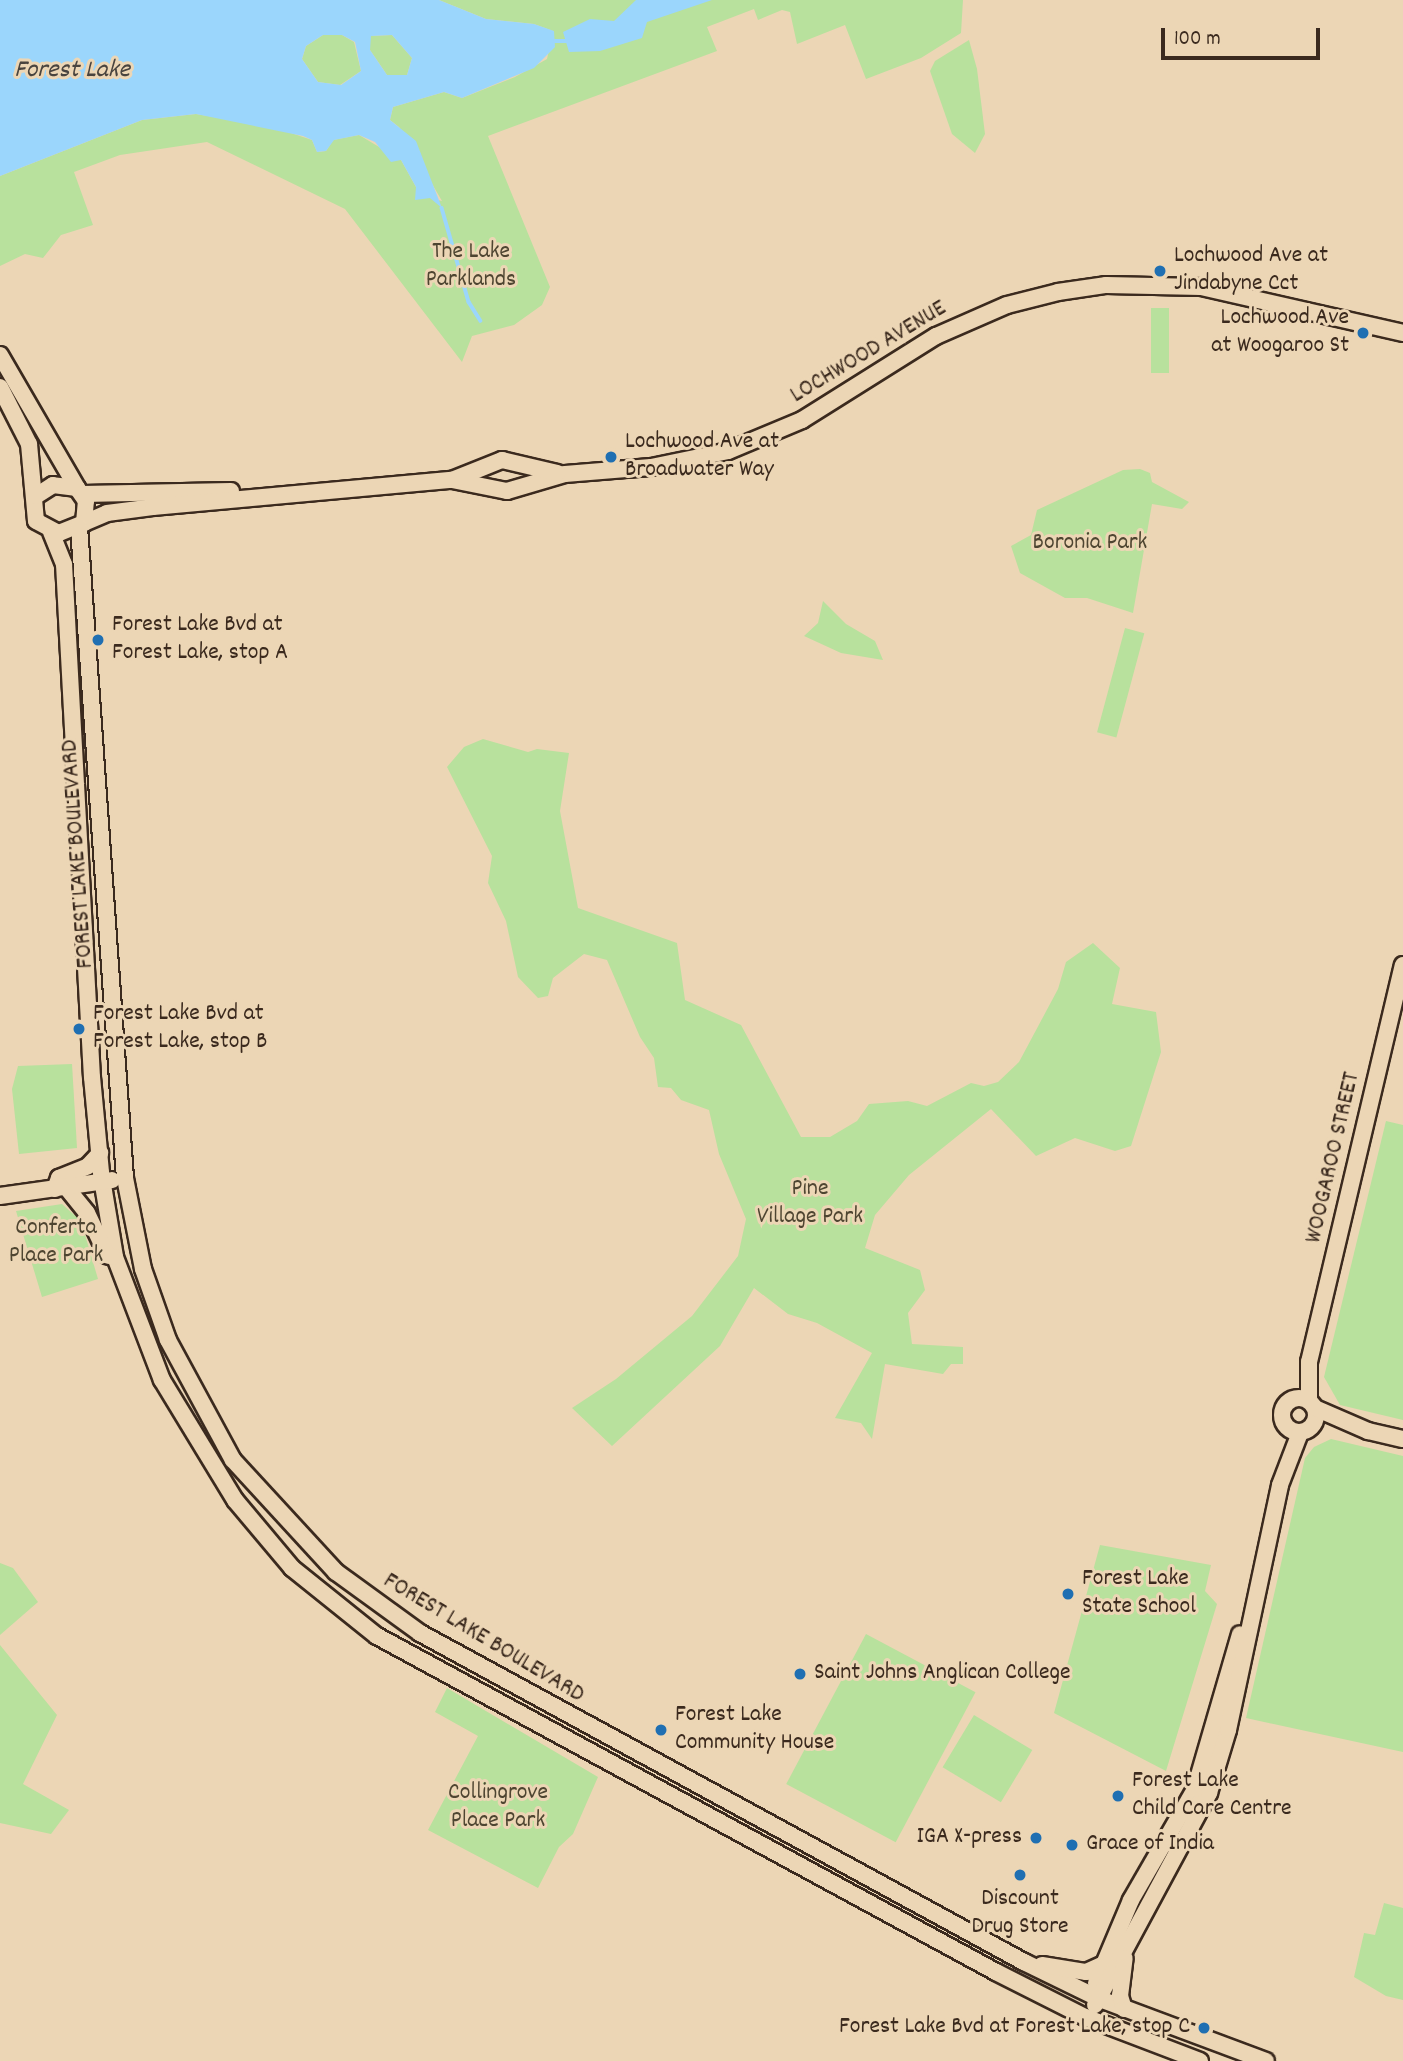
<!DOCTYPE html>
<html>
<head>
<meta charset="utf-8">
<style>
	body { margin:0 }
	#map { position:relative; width:1403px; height:2061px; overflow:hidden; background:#ecd6b5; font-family:Dekko,sans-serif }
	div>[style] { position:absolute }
	.green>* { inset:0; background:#b8e19d; transform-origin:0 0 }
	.water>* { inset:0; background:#9bd6fc }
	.stream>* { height:3.5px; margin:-1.75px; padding:0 1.75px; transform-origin:1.75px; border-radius:1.75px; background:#9bd6fc }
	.roads { filter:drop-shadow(2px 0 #3b2a1e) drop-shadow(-2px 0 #3b2a1e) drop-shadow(0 2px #3b2a1e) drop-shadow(0 -2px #3b2a1e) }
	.secondary>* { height:16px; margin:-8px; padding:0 8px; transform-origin:8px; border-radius:8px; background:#ecd6b5 }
	.secondary>.ring { margin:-8px; padding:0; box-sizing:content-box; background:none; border:16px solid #ecd6b5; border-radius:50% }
	.dots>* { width:19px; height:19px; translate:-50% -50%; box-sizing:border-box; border:4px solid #ecd6b5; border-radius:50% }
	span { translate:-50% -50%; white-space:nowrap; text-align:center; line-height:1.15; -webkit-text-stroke:6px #ecd6b5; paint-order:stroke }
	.park-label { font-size:24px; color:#4e4531 }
	.poi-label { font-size:24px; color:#3b2a1e }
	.left { translate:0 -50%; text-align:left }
	.right { translate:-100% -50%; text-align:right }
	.street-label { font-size:24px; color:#3b2a1e }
	.water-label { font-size:26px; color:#49443f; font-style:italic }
	.scale { position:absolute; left:1161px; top:28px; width:159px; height:32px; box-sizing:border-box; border:4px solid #3b2a1e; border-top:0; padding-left:9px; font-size:21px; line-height:24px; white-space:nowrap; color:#3b2a1e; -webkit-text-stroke:5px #ecd6b5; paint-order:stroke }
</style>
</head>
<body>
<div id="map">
	<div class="green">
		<i style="clip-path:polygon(439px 0,963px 0,961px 33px,921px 58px,866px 79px,845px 25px,797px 44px,790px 12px,782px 10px,758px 20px,754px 9px,707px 27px,717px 51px,488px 136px,550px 287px,542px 305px,514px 325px,472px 336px,462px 362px,345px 209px,207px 142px,120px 155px,74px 172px,93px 225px,61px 235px,43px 258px,25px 254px,0 266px,0 176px,142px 120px,196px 114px,273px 127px,312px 140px,317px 152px,326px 151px,333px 140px,359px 135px,401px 160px,416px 187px,430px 198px,442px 201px,399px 127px,390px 120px,393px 107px,444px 92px,462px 98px,515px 77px,547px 59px,553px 31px,534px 24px,486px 19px)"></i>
		<i style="clip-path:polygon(323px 35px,342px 35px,354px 42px,361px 71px,340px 85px,318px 82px,302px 59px,306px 46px)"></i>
		<i style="clip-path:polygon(392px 35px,412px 58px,407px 75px,387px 75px,370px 50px,370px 36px)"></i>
		<i style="clip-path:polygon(969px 40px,977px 69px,985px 134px,975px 153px,952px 134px,930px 71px,935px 61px)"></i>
		<i style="left:1151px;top:308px;width:18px;height:65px"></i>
		<i style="clip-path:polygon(1140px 469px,1150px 473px,1152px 482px,1189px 502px,1182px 509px,1152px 504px,1133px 613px,1087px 598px,1065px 598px,1020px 573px,1011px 546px,1031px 535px,1037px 510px,1123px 470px)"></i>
		<i style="clip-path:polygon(823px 601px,846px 624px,875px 641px,883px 660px,841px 653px,804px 636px,818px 623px)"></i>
		<i style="left:1125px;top:628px;width:20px;height:108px;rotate:15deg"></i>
		<i style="clip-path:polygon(483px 739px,528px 752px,537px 749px,569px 753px,560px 811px,578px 908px,677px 943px,685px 1000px,741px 1025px,801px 1137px,830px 1137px,857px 1121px,869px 1104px,908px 1101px,927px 1106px,971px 1083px,984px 1086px,998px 1082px,1019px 1062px,1058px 989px,1066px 962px,1093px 943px,1120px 968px,1112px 1004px,1156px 1012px,1161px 1052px,1131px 1146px,1115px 1151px,1075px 1138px,1036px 1156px,991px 1109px,909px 1175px,875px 1215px,865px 1248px,920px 1270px,925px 1290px,908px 1313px,912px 1344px,963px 1347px,963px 1364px,951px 1364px,943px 1374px,885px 1364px,872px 1439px,861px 1423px,835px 1418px,872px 1353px,817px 1323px,788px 1314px,754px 1288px,720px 1346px,612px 1446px,572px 1408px,616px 1379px,692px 1316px,738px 1256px,746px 1219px,719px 1154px,709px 1110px,681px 1100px,671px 1088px,658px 1087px,654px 1058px,640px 1037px,607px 960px,584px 954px,553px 978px,548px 996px,538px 998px,518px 977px,506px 921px,488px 883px,492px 856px,447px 767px,464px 747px)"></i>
		<i style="clip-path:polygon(72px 1064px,77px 1148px,19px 1154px,12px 1089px,18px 1066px)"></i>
		<i style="clip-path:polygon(1386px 1121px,1403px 1125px,1403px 1420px,1340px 1405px,1324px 1377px)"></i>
		<i style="clip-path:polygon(62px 1204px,81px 1221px,98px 1279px,42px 1297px,16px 1211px)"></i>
		<i style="clip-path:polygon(1331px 1439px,1403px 1456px,1403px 1752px,1246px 1718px,1305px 1458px,1314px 1447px)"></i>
		<i style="clip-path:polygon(1100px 1545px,1211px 1565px,1205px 1591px,1217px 1604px,1166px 1771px,1054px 1713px)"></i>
		<i style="clip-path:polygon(0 1563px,13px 1568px,38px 1602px,0 1635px)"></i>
		<i style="left:866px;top:1634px;width:124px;height:170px;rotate:28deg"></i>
		<i style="clip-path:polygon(0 1645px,57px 1715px,23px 1784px,69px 1810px,51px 1834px,0 1823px)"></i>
		<i style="clip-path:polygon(447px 1688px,598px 1777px,573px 1834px,559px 1847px,538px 1888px,428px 1830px,478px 1736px,435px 1712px)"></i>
		<i style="left:974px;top:1715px;width:68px;height:61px;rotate:31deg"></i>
		<i style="clip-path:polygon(1384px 1903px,1403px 1908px,1403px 2000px,1386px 1996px,1354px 1977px,1364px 1933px,1375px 1935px)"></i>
	</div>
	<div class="water">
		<i style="clip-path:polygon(evenodd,0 0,439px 0,486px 19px,534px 24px,554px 31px,555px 47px,534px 68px,462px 98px,444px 92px,393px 107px,390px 120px,416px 141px,442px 208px,430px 198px,415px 200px,416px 187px,401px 160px,391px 162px,375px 142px,359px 135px,334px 140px,326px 151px,317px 152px,312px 140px,303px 136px,196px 114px,142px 120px,0 176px,0 0,323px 35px,342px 35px,355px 42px,361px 71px,341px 85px,318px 82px,302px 59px,306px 46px,323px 35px,0 0,392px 35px,412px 58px,407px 75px,387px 75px,370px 50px,371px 36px,392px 35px)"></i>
		<i style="clip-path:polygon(636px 0,712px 0,647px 22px,642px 38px,600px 51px,569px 52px,563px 32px,590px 19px,614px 21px)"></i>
	</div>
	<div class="stream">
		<i style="left:555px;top:41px;width:11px"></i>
		<i style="left:442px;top:208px;width:98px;rotate:74deg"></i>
		<i style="left:469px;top:302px;width:22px;rotate:58deg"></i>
	</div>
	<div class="roads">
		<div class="secondary">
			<i style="left:0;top:355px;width:154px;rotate:59.9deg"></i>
			<i style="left:0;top:387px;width:64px;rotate:63deg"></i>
			<i style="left:29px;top:444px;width:77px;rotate:84.8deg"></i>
			<i style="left:36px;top:521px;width:26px;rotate:28deg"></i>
			<i style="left:59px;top:533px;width:27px;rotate:-22deg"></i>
			<i style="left:84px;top:523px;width:22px;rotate:-85deg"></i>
			<i style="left:86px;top:501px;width:16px;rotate:-125deg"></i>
			<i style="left:77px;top:488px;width:24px;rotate:-173deg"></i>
			<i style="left:53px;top:485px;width:20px;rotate:147deg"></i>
			<i style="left:452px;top:480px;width:56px;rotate:11.3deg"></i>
			<i style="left:507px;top:491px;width:60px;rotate:-16.3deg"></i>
			<i style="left:565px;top:474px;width:86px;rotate:-4.7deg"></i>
			<i style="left:651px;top:467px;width:79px;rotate:-11.7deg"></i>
			<i style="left:728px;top:451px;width:80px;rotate:-22.7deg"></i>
			<i style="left:802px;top:420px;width:158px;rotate:-32.1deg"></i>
			<i style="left:936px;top:336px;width:77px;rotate:-23.6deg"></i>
			<i style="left:1007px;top:305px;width:53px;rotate:-14.3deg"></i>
			<i style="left:1058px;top:292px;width:49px;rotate:-8.3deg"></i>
			<i style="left:1106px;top:285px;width:95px;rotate:1.2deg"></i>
			<i style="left:1201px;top:287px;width:207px;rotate:12.8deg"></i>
			<i style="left:83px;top:494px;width:148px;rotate:-1.2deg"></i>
			<i style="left:84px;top:523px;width:25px;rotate:-23deg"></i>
			<i style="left:107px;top:513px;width:46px;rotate:-7.4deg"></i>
			<i style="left:153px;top:507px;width:300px;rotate:-5.2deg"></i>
			<i style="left:452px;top:480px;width:54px;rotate:-21.8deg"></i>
			<i style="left:502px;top:460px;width:57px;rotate:13.1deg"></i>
			<i style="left:79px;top:527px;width:653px;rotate:85.96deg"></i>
			<i style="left:125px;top:1178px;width:93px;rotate:78.8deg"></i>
			<i style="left:143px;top:1269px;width:75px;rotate:70.6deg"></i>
			<i style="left:168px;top:1340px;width:136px;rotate:61.6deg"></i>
			<i style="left:233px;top:1460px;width:152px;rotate:47.4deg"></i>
			<i style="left:336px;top:1572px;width:104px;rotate:36deg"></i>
			<i style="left:420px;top:1633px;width:688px;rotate:28.58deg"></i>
			<i style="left:1024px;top:1962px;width:85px;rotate:26deg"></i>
			<i style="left:1100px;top:1999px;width:177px;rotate:20.5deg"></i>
			<i style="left:51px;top:532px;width:35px;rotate:68deg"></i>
			<i style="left:64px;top:564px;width:514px;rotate:86.88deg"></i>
			<i style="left:92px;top:1077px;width:96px;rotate:84.6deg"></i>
			<i style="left:101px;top:1173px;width:85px;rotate:80.5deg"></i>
			<i style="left:115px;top:1257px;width:132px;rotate:69.1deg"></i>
			<i style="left:162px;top:1380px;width:140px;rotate:58.7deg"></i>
			<i style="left:235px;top:1500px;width:89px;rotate:50deg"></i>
			<i style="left:292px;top:1568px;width:109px;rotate:38.7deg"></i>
			<i style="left:377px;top:1636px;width:704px;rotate:28.49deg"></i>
			<i style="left:996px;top:1972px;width:100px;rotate:26.8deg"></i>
			<i style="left:1085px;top:2017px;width:123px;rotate:20.9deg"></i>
			<i style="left:66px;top:1187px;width:33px;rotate:51deg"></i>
			<i style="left:87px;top:1213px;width:47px;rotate:64.5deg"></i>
			<i style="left:107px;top:1255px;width:6px;rotate:18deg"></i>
			<i style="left:55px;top:1189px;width:12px;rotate:-70deg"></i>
			<i style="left:59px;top:1178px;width:31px;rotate:-22deg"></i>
			<i style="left:88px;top:1166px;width:18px;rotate:-47deg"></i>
			<i style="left:0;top:1196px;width:113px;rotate:-8.1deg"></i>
			<i class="ring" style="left:1282px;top:1398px;width:18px;height:18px"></i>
			<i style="left:1309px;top:1401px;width:39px;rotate:-90deg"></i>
			<i style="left:1309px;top:1362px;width:408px;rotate:-76.7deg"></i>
			<i style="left:1315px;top:1408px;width:58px;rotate:23.5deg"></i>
			<i style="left:1368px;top:1431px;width:36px;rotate:13deg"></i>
			<i style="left:1042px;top:1965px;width:45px;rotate:9deg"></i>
			<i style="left:1086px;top:1972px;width:20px;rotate:-24deg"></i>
			<i style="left:1096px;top:1983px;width:90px;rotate:-67.1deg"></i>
			<i style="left:1131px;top:1900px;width:128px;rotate:-60deg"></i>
			<i style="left:1195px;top:1789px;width:161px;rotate:-73.8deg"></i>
			<i style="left:1095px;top:2005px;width:241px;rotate:-61.7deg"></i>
			<i style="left:1209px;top:1793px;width:66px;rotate:-73.2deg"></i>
			<i style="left:1228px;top:1730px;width:250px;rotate:-78deg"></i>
			<i style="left:1280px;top:1485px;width:56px;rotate:-69deg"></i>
			<i style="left:1124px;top:2009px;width:14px;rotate:-107deg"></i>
			<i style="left:1120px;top:1996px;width:38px;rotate:-83deg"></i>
		</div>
	</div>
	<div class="dots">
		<i style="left:1160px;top:271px;background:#1f6fb2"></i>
		<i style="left:1363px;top:333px;background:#1f6fb2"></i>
		<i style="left:611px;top:457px;background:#1f6fb2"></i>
		<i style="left:98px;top:640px;background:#1f6fb2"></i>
		<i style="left:79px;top:1029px;background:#1f6fb2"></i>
		<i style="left:1068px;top:1594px;background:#1f6fb2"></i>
		<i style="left:800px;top:1674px;background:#1f6fb2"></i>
		<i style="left:661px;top:1730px;background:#1f6fb2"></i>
		<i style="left:1118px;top:1796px;background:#1f6fb2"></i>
		<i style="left:1036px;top:1838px;background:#1f6fb2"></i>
		<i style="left:1072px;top:1845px;background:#1f6fb2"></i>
		<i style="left:1020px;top:1875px;background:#1f6fb2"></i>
		<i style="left:1204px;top:2028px;background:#1f6fb2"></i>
	</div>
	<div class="park-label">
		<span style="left:471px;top:267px">The Lake<br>Parklands</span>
		<span style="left:1090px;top:544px">Boronia Park</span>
		<span style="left:810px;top:1204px">Pine<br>Village Park</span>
		<span style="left:56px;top:1243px">Conferta<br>Place Park</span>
		<span style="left:498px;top:1808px">Collingrove<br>Place Park</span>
	</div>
	<div class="poi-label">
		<span class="left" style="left:1174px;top:271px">Lochwood Ave at<br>Jindabyne Cct</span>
		<span class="right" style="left:1349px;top:333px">Lochwood Ave<br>at Woogaroo St</span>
		<span class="left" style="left:625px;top:457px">Lochwood Ave at<br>Broadwater Way</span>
		<span class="left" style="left:112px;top:640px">Forest Lake Bvd at<br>Forest Lake, stop A</span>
		<span class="left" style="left:93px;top:1029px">Forest Lake Bvd at<br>Forest Lake, stop B</span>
		<span class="left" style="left:1082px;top:1594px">Forest Lake<br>State School</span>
		<span class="left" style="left:814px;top:1674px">Saint Johns Anglican College</span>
		<span class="left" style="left:675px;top:1730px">Forest Lake<br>Community House</span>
		<span class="left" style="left:1132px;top:1796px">Forest Lake<br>Child Care Centre</span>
		<span class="right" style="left:1022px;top:1838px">IGA X-press</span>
		<span class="left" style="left:1086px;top:1845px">Grace of India</span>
		<span style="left:1020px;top:1914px">Discount<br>Drug Store</span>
		<span class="right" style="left:1190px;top:2028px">Forest Lake Bvd at Forest Lake, stop C</span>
	</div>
	<div class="street-label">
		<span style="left:869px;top:353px;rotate:-31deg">LOCHWOOD AVENUE</span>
		<span style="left:79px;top:854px;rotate:-94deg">FOREST LAKE BOULEVARD</span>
		<span style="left:1334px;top:1158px;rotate:-77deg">WOOGAROO STREET</span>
		<span style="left:483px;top:1639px;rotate:31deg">FOREST LAKE BOULEVARD</span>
	</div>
	<div class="water-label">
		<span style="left:72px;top:71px">Forest Lake</span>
	</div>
	<div class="scale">100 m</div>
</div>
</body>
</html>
